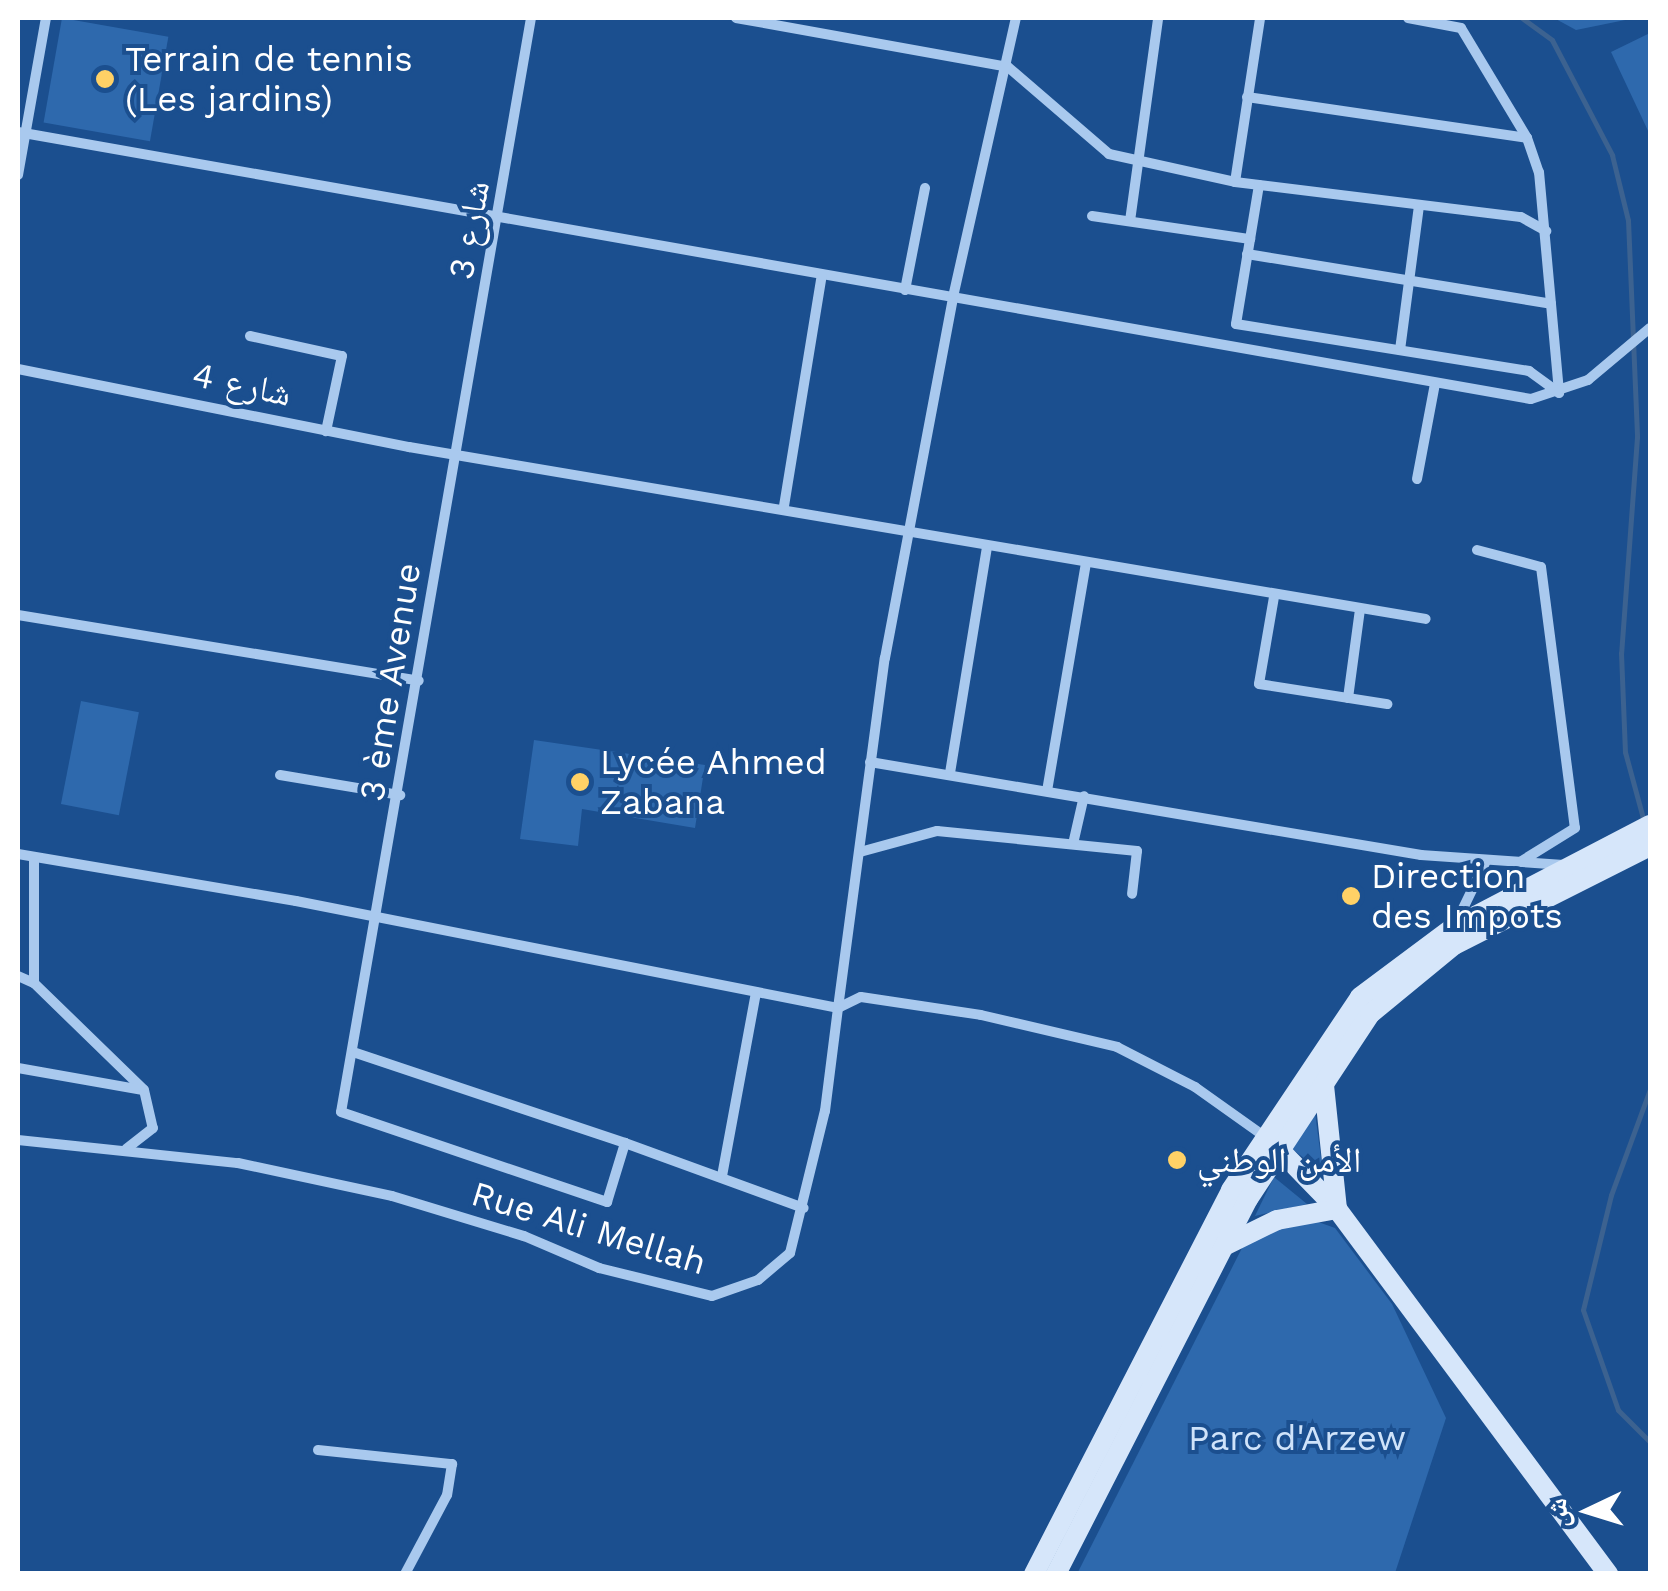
<!DOCTYPE html>
<html>
<head>
<meta charset="utf-8">
<style>
	body { margin:0 }
	#map { position:relative; width:1668px; height:1591px; overflow:hidden; background:#1b4f8f; font-family:"Work Sans","Noto Naskh Arabic",sans-serif }
	div>[style] { position:absolute }
	.green>* { inset:0; background:#2e69ad; transform-origin:0 0 }
	.stream>* { height:5px; margin:-2.5px; padding:0 2.5px; transform-origin:2.5px; border-radius:2.5px; background:#3c6290 }
	.minor>* { height:10px; margin:-5px; padding:0 5px; transform-origin:5px; border-radius:5px; background:#a9c9ee }
	.secondary>* { height:20px; margin:-10px; padding:0 10px; transform-origin:10px; border-radius:10px; background:#d6e6fa }
	.dots>* { width:28px; height:28px; translate:-50% -50%; box-sizing:border-box; border:5px solid #1b4f8f; border-radius:50% }
	span { translate:-50% -50%; white-space:nowrap; text-align:center; line-height:1.15; -webkit-text-stroke:8px #1b4f8f; paint-order:stroke }
	.poi-label { font-size:35px; color:#fff }
	.left { translate:0 -50%; text-align:left }
	.street-label { font-size:35px; color:#fff }
	.park-label { font-size:35px; color:#cfe3fa }
	.frame { position:absolute; inset:0; border:20px solid #fff; pointer-events:none }
	.north { position:absolute; left:1538px; top:1461px; width:100px; height:100px; -webkit-text-stroke:8px #1b4f8f; paint-order:stroke; rotate:266deg; font-size:28px; font-weight:700; line-height:40px; text-align:center; color:#fff }
	.north::after { content:''; display:block; margin:auto; width:35px; height:45px; background:#fff; clip-path:polygon(50% 0,100% 100%,50% 72%,0 100%) }
</style>
</head>
<body>
<div id="map">
	<div class="green">
		<i style="left:62px;top:18px;width:108px;height:106px;rotate:10deg"></i>
		<i style="clip-path:polygon(1554px 18px,1635px 18px,1576px 30px)"></i>
		<i style="clip-path:polygon(1650px 33px,1650px 135px,1611px 52px)"></i>
		<i style="left:81px;top:701px;width:59px;height:105px;rotate:11deg"></i>
		<i style="clip-path:polygon(534px 740px,705px 765px,695px 828px,582px 809px,578px 846px,520px 839px)"></i>
		<i style="clip-path:polygon(1314px 1105px,1323px 1173px,1291px 1148px)"></i>
		<i style="clip-path:polygon(1274px 1177px,1307px 1204px,1255px 1216px)"></i>
		<i style="clip-path:polygon(1310px 1219px,1335px 1228px,1392px 1304px,1446px 1418px,1395px 1573px,1077px 1574px,1242px 1248px,1272px 1227px)"></i>
	</div>
	<div class="stream">
		<i style="left:1522px;top:18px;width:37px;rotate:36deg"></i>
		<i style="left:1552px;top:40px;width:130px;rotate:62.4deg"></i>
		<i style="left:1612px;top:155px;width:67px;rotate:76.2deg"></i>
		<i style="left:1628px;top:220px;width:217px;rotate:87.6deg"></i>
		<i style="left:1637px;top:437px;width:217px;rotate:94.2deg"></i>
		<i style="left:1621px;top:653px;width:99px;rotate:87.7deg"></i>
		<i style="left:1625px;top:752px;width:73px;rotate:74.8deg"></i>
		<i style="left:1650px;top:1089px;width:113px;rotate:110.2deg"></i>
		<i style="left:1611px;top:1195px;width:118px;rotate:103.7deg"></i>
		<i style="left:1583px;top:1310px;width:106px;rotate:70.7deg"></i>
		<i style="left:1618px;top:1410px;width:45px;rotate:45deg"></i>
	</div>
	<div class="minor">
		<i style="left:531px;top:18px;width:1110px;rotate:99.85deg"></i>
		<i style="left:341px;top:1112px;width:281px;rotate:18.7deg"></i>
		<i style="left:607px;top:1202px;width:62px;rotate:-73deg"></i>
		<i style="left:625px;top:1143px;width:190px;rotate:20deg"></i>
		<i style="left:736px;top:18px;width:276px;rotate:10.2deg"></i>
		<i style="left:1008px;top:67px;width:133px;rotate:40.7deg"></i>
		<i style="left:1109px;top:154px;width:129px;rotate:12.5deg"></i>
		<i style="left:1235px;top:182px;width:288px;rotate:7deg"></i>
		<i style="left:1521px;top:217px;width:29px;rotate:29deg"></i>
		<i style="left:1408px;top:18px;width:54px;rotate:10.7deg"></i>
		<i style="left:1461px;top:28px;width:128px;rotate:59deg"></i>
		<i style="left:1527px;top:138px;width:36px;rotate:71deg"></i>
		<i style="left:1539px;top:172px;width:222px;rotate:84.8deg"></i>
		<i style="left:1247px;top:97px;width:283px;rotate:8.3deg"></i>
		<i style="left:18px;top:132px;width:1536px;rotate:10.01deg"></i>
		<i style="left:1531px;top:399px;width:60px;rotate:-18.4deg"></i>
		<i style="left:1588px;top:380px;width:81px;rotate:-40deg"></i>
		<i style="left:18px;top:175px;width:159px;rotate:-79.9deg"></i>
		<i style="left:1235px;top:182px;width:166px;rotate:-81.3deg"></i>
		<i style="left:1259px;top:185px;width:141px;rotate:99.4deg"></i>
		<i style="left:1236px;top:324px;width:297px;rotate:9.1deg"></i>
		<i style="left:1529px;top:371px;width:37px;rotate:36deg"></i>
		<i style="left:1092px;top:216px;width:160px;rotate:8.3deg"></i>
		<i style="left:1130px;top:221px;width:205px;rotate:-82.1deg"></i>
		<i style="left:1247px;top:254px;width:308px;rotate:9.3deg"></i>
		<i style="left:905px;top:290px;width:104px;rotate:-78.9deg"></i>
		<i style="left:250px;top:336px;width:94px;rotate:12.3deg"></i>
		<i style="left:342px;top:356px;width:77px;rotate:102deg"></i>
		<i style="left:1400px;top:350px;width:146px;rotate:-82.5deg"></i>
		<i style="left:18px;top:369px;width:399px;rotate:11.3deg"></i>
		<i style="left:409px;top:447px;width:1031px;rotate:9.6deg"></i>
		<i style="left:1417px;top:479px;width:97px;rotate:-79.3deg"></i>
		<i style="left:784px;top:506px;width:234px;rotate:-80.7deg"></i>
		<i style="left:1477px;top:550px;width:66px;rotate:14.9deg"></i>
		<i style="left:1541px;top:567px;width:263px;rotate:82.6deg"></i>
		<i style="left:1575px;top:828px;width:65px;rotate:148.3deg"></i>
		<i style="left:1274px;top:597px;width:88px;rotate:99.8deg"></i>
		<i style="left:1259px;top:684px;width:130px;rotate:8.9deg"></i>
		<i style="left:18px;top:615px;width:406px;rotate:9.3deg"></i>
		<i style="left:1348px;top:698px;width:90px;rotate:-82.3deg"></i>
		<i style="left:870px;top:762px;width:559px;rotate:9.58deg"></i>
		<i style="left:1421px;top:855px;width:143px;rotate:4deg"></i>
		<i style="left:950px;top:773px;width:229px;rotate:-80.7deg"></i>
		<i style="left:280px;top:775px;width:122px;rotate:9.5deg"></i>
		<i style="left:1047px;top:791px;width:231px;rotate:-80.3deg"></i>
		<i style="left:1073px;top:844px;width:49px;rotate:-77.1deg"></i>
		<i style="left:860px;top:852px;width:80px;rotate:-15.3deg"></i>
		<i style="left:937px;top:831px;width:201px;rotate:5.7deg"></i>
		<i style="left:1137px;top:851px;width:43px;rotate:96.6deg"></i>
		<i style="left:18px;top:854px;width:282px;rotate:9.6deg"></i>
		<i style="left:296px;top:901px;width:552px;rotate:11.17deg"></i>
		<i style="left:838px;top:1008px;width:353px;rotate:-82.4deg"></i>
		<i style="left:885px;top:658px;width:367px;rotate:-79.3deg"></i>
		<i style="left:953px;top:297px;width:286px;rotate:-77.3deg"></i>
		<i style="left:34px;top:857px;width:126px;rotate:90deg"></i>
		<i style="left:34px;top:983px;width:153px;rotate:44.2deg"></i>
		<i style="left:144px;top:1090px;width:39px;rotate:77deg"></i>
		<i style="left:153px;top:1128px;width:34px;rotate:142deg"></i>
		<i style="left:1456px;top:923px;width:69px;rotate:-64.2deg"></i>
		<i style="left:18px;top:976px;width:17px;rotate:24deg"></i>
		<i style="left:353px;top:1052px;width:287px;rotate:18.5deg"></i>
		<i style="left:18px;top:1068px;width:127px;rotate:10deg"></i>
		<i style="left:18px;top:1140px;width:221px;rotate:6deg"></i>
		<i style="left:238px;top:1163px;width:157px;rotate:12.1deg"></i>
		<i style="left:392px;top:1196px;width:138px;rotate:16.9deg"></i>
		<i style="left:524px;top:1236px;width:82px;rotate:23.1deg"></i>
		<i style="left:599px;top:1268px;width:116px;rotate:13.9deg"></i>
		<i style="left:712px;top:1296px;width:49px;rotate:-19.2deg"></i>
		<i style="left:758px;top:1280px;width:42px;rotate:-40.2deg"></i>
		<i style="left:790px;top:1253px;width:146px;rotate:-76.2deg"></i>
		<i style="left:825px;top:1111px;width:104px;rotate:-82.8deg"></i>
		<i style="left:838px;top:1008px;width:25px;rotate:-26deg"></i>
		<i style="left:861px;top:997px;width:121px;rotate:8.5deg"></i>
		<i style="left:981px;top:1015px;width:140px;rotate:13.2deg"></i>
		<i style="left:1117px;top:1047px;width:88px;rotate:27.1deg"></i>
		<i style="left:1195px;top:1087px;width:85px;rotate:35.4deg"></i>
		<i style="left:722px;top:1176px;width:187px;rotate:-79.5deg"></i>
		<i style="left:318px;top:1450px;width:135px;rotate:6deg"></i>
		<i style="left:452px;top:1464px;width:31px;rotate:99deg"></i>
		<i style="left:447px;top:1495px;width:89px;rotate:118deg"></i>
	</div>
	<div class="secondary">
		<i style="left:1269px;top:1139px;width:98px;rotate:45.8deg"></i>
		<i style="left:1337px;top:1209px;width:455px;rotate:53.4deg"></i>
		<i style="left:1226px;top:1245px;width:57px;rotate:-26.1deg"></i>
		<i style="left:1277px;top:1220px;width:61px;rotate:-10.4deg"></i>
		<i style="left:1337px;top:1209px;width:134px;rotate:-96deg"></i>
		<i style="left:1034px;top:1574px;width:432px;rotate:-62.8deg"></i>
		<i style="left:1231px;top:1190px;width:232px;rotate:-56.2deg"></i>
		<i style="left:1360px;top:997px;width:117px;rotate:-36.7deg"></i>
		<i style="left:1454px;top:927px;width:221px;rotate:-27.5deg"></i>
		<i style="left:1056px;top:1574px;width:421px;rotate:-62.9deg"></i>
		<i style="left:1248px;top:1199px;width:222px;rotate:-56.6deg"></i>
		<i style="left:1370px;top:1014px;width:109px;rotate:-39.4deg"></i>
		<i style="left:1454px;top:945px;width:220px;rotate:-26.8deg"></i>
	</div>
	<div class="dots">
		<i style="left:105px;top:79px;background:#ffd166"></i>
		<i style="left:580px;top:782px;background:#ffd166"></i>
		<i style="left:1351px;top:896px;background:#ffd166"></i>
		<i style="left:1177px;top:1160px;background:#ffd166"></i>
	</div>
	<div class="poi-label">
		<span class="left" style="left:125px;top:79px">Terrain de tennis<br>(Les jardins)</span>
		<span class="left" style="left:600px;top:782px">Lycée Ahmed<br>Zabana</span>
		<span class="left" style="left:1371px;top:896px">Direction<br>des Impots</span>
		<span class="left" style="left:1197px;top:1160px">الأمن الوطني</span>
	</div>
	<div class="street-label">
		<span style="left:469px;top:230px;rotate:-80deg">شارع 3</span>
		<span style="left:242px;top:384px;rotate:12deg">شارع 4</span>
		<span style="left:390px;top:682px;rotate:-81deg">3 ème Avenue</span>
		<span style="left:589px;top:1228px;rotate:17deg">Rue Ali Mellah</span>
	</div>
	<div class="park-label">
		<span style="left:1297px;top:1438px">Parc d'Arzew</span>
	</div>
	<div class="frame"></div>
	<div class="north">ش</div>
</div>
</body>
</html>
